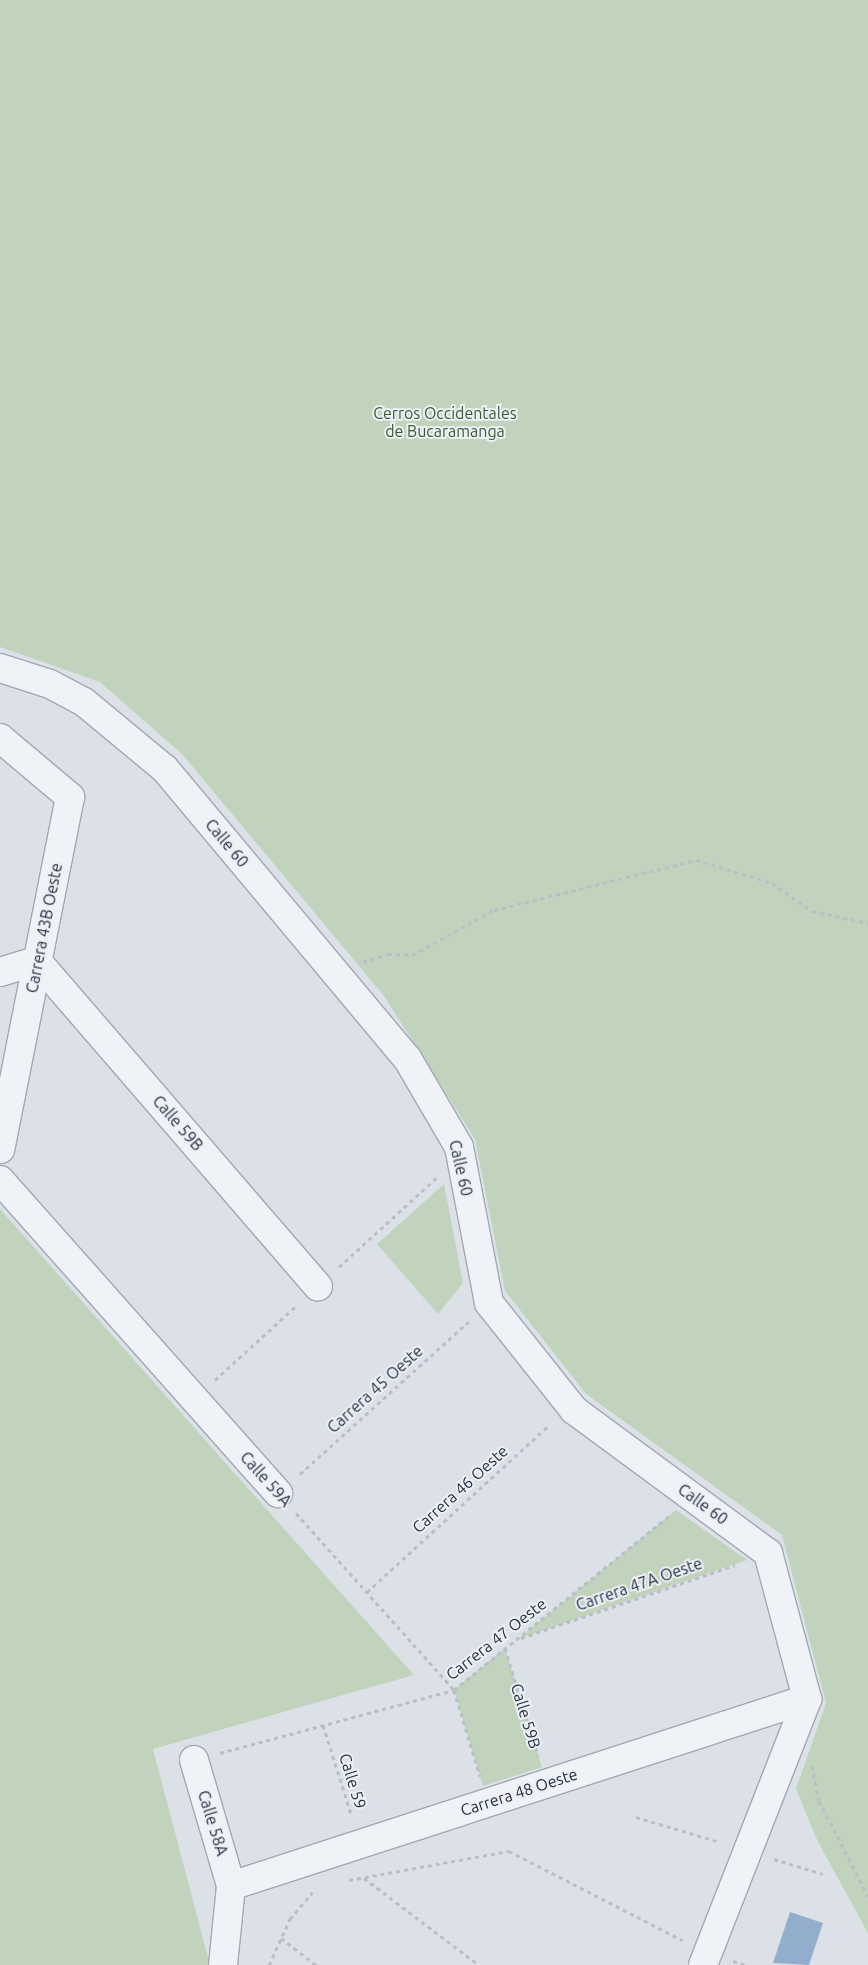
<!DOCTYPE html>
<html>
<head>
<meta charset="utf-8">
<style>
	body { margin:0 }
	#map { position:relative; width:868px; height:1965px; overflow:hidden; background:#dce1e8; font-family:Ubuntu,sans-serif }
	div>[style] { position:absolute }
	.green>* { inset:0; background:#c2d3bd }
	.water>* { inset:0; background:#93aecc }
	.path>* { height:3px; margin-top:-1.5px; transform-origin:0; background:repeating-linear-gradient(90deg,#babfc7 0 4px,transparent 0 8px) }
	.roads { filter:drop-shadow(1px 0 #a1a8b2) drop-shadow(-1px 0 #a1a8b2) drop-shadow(0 1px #a1a8b2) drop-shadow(0 -1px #a1a8b2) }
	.minor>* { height:28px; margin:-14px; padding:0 14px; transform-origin:14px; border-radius:14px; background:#eff2f6 }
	span { translate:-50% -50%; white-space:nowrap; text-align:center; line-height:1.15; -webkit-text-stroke:4px #ecf0f6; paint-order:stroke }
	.park-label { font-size:16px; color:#385d30 }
	.street-label { font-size:16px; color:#242e40 }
</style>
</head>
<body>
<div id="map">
	<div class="green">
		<i style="clip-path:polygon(0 0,868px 0,868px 1933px,818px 1842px,796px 1789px,826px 1703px,782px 1535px,586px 1394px,505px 1291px,475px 1139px,384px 996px,182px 754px,100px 682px,0 647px)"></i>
		<i style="clip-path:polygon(444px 1184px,463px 1283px,438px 1314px,377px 1244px)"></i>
		<i style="clip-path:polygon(0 1209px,414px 1675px,153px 1749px,210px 1965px,0 1965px)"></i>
		<i style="clip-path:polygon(676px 1510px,747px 1560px,518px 1639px)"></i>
		<i style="clip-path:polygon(505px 1648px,542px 1767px,483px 1786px,454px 1690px)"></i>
	</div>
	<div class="water">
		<i style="clip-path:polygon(790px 1912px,823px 1923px,809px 1965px,773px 1963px)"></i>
	</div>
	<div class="path">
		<i style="left:363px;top:962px;width:26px;rotate:-18deg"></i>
		<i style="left:388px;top:954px;width:24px;rotate:2deg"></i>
		<i style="left:412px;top:955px;width:94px;rotate:-28.8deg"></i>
		<i style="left:494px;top:910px;width:208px;rotate:-13.9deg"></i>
		<i style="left:696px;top:860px;width:79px;rotate:16.8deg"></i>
		<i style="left:772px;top:883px;width:49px;rotate:35deg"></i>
		<i style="left:812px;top:911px;width:57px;rotate:12.1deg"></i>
		<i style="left:339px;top:1267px;width:132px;rotate:-42.5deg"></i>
		<i style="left:215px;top:1380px;width:111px;rotate:-42.4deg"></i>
		<i style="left:300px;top:1474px;width:227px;rotate:-42.1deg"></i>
		<i style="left:296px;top:1513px;width:237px;rotate:48.2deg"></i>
		<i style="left:454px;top:1690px;width:90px;rotate:73.2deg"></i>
		<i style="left:367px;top:1592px;width:247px;rotate:-42.5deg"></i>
		<i style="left:521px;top:1638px;width:226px;rotate:-18.8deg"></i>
		<i style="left:505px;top:1648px;width:113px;rotate:73deg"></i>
		<i style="left:323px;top:1725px;width:96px;rotate:72.5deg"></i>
		<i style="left:220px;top:1753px;width:242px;rotate:-15.1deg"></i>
		<i style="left:454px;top:1690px;width:277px;rotate:-39deg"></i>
		<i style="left:812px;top:1766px;width:36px;rotate:79deg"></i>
		<i style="left:819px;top:1801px;width:107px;rotate:62.7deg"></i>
		<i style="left:636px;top:1817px;width:88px;rotate:16.6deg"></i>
		<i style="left:774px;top:1859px;width:51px;rotate:17deg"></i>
		<i style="left:364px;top:1878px;width:144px;rotate:37.1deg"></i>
		<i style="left:349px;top:1880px;width:163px;rotate:-10.3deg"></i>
		<i style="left:509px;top:1851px;width:195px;rotate:27.2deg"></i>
		<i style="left:281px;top:1938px;width:44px;rotate:37.6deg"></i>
		<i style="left:733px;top:1961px;width:13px;rotate:18deg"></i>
		<i style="left:269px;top:1965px;width:51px;rotate:-65.5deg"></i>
		<i style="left:290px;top:1919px;width:35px;rotate:-50deg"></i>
	</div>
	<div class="roads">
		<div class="minor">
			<i style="left:0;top:668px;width:52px;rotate:17.7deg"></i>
			<i style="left:50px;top:684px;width:38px;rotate:28deg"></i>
			<i style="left:84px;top:702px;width:105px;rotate:39.6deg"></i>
			<i style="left:165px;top:769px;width:377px;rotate:50.1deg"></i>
			<i style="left:407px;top:1058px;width:103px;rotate:59.7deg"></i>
			<i style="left:459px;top:1147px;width:159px;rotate:79.1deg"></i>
			<i style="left:489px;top:1303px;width:137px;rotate:51.5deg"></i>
			<i style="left:574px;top:1410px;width:241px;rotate:36.4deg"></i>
			<i style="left:768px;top:1553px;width:151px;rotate:75deg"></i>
			<i style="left:0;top:738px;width:92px;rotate:40.1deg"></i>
			<i style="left:70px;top:797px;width:359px;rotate:101.2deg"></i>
			<i style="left:0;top:972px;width:39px;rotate:-17deg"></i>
			<i style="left:37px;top:961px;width:430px;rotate:49.2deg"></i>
			<i style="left:0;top:1180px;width:419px;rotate:48.4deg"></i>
			<i style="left:194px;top:1760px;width:131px;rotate:73.6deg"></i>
			<i style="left:231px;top:1886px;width:79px;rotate:95.8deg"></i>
			<i style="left:231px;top:1886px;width:606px;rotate:-17.99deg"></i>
			<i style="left:703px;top:1965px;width:286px;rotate:-68.6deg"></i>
		</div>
	</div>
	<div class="park-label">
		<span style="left:445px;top:422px">Cerros Occidentales<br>de Bucaramanga</span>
	</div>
	<div class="street-label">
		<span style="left:227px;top:843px;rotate:50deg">Calle 60</span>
		<span style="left:44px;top:928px;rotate:-79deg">Carrera 43B Oeste</span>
		<span style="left:178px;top:1123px;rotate:49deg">Calle 59B</span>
		<span style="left:461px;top:1168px;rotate:77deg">Calle 60</span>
		<span style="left:375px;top:1389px;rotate:-42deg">Carrera 45 Oeste</span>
		<span style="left:266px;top:1479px;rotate:48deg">Calle 59A</span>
		<span style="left:460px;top:1489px;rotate:-42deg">Carrera 46 Oeste</span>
		<span style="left:703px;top:1504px;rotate:36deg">Calle 60</span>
		<span style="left:639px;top:1584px;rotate:-19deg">Carrera 47A Oeste</span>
		<span style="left:496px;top:1639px;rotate:-38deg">Carrera 47 Oeste</span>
		<span style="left:526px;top:1716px;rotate:73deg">Calle 59B</span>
		<span style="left:353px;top:1781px;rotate:73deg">Calle 59</span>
		<span style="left:519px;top:1792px;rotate:-18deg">Carrera 48 Oeste</span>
		<span style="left:213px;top:1823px;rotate:73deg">Calle 58A</span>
	</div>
</div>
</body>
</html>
